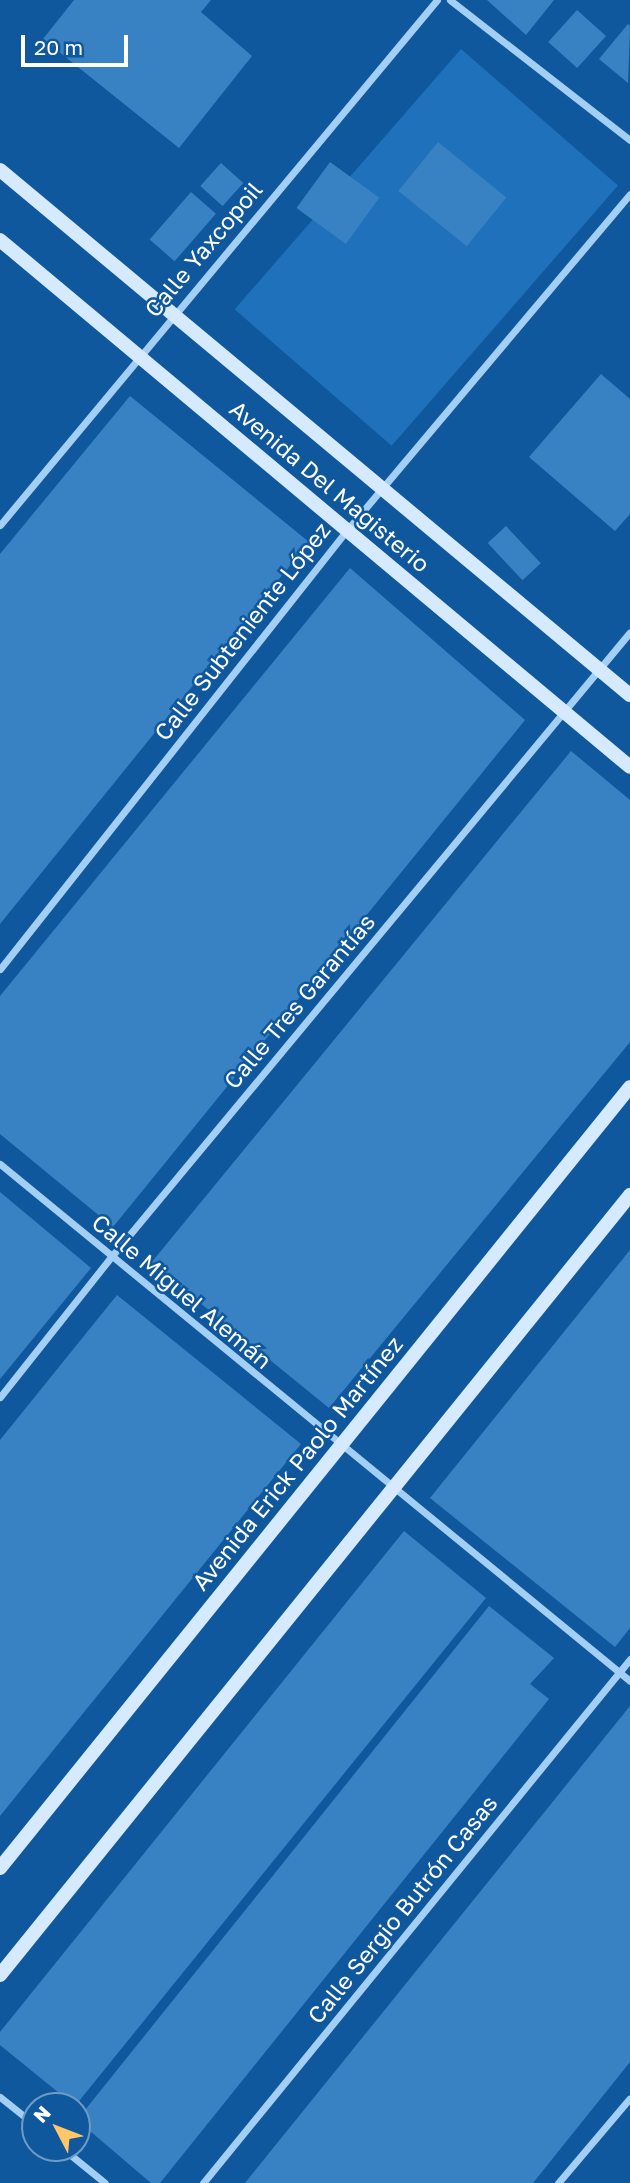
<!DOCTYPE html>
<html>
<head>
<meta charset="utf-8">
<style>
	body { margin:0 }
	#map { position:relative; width:630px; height:2183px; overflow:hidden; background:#10589d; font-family:"Golos Text",sans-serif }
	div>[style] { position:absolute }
	.green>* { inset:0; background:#1e71ba; transform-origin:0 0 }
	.building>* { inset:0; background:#3882c4; transform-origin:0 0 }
	.street>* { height:7px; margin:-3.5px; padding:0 3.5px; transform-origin:3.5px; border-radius:3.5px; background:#a4cff5 }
	.secondary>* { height:14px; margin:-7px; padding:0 7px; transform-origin:7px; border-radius:7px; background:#d5eafe }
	span { translate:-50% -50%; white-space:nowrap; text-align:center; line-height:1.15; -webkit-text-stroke:5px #10589d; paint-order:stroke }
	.street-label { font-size:23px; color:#fff }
	.north { position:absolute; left:21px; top:2092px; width:70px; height:70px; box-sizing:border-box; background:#10589d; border:2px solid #709bc4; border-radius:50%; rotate:312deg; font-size:19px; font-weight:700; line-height:28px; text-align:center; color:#fff }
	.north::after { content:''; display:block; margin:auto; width:24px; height:32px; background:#ffc768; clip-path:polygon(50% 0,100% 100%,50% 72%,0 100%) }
	.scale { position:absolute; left:21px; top:35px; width:107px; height:32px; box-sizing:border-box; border:4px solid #fff; border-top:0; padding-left:9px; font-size:21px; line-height:24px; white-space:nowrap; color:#fff; -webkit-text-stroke:5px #10589d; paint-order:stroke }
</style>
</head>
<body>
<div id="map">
	<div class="green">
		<i style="left:461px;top:49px;width:208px;height:345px;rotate:41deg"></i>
	</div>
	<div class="building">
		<i style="clip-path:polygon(74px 0,211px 0,201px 12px,252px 56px,179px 148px,43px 39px)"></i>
		<i style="clip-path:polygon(487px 0,554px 0,526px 35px)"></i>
		<i style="left:577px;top:10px;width:39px;height:43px;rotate:42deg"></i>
		<i style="clip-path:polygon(628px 24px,630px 26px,628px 83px,599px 59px)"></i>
		<i style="left:438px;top:142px;width:88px;height:63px;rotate:39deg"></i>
		<i style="left:330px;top:162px;width:61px;height:57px;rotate:36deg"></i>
		<i style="left:221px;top:163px;width:30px;height:31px;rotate:42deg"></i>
		<i style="left:191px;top:192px;width:33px;height:63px;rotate:41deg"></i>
		<i style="clip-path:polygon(601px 374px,630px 399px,630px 514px,615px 531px,529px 457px)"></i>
		<i style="clip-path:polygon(130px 396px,309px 542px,0 924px,0 554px)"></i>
		<i style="left:506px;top:526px;width:51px;height:25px;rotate:47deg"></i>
		<i style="clip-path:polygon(350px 568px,525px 720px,113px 1227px,0 1134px,0 996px)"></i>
		<i style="clip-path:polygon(571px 751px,630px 800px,630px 1042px,329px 1408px,151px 1263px)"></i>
		<i style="clip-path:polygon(0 1192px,91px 1268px,0 1379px)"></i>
		<i style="clip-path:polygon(630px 1250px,630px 1628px,615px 1647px,430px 1498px)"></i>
		<i style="clip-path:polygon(117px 1295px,301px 1444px,0 1816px,0 1440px)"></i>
		<i style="clip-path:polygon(404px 1531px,486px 1598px,75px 2106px,0 2045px,0 2032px)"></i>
		<i style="clip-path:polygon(489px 1606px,554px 1658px,530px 1684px,549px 1699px,160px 2183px,151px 2183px,77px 2120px)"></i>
		<i style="clip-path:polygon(630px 1706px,630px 2062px,533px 2183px,245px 2183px)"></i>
	</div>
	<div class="street">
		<i style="left:450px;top:0;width:228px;rotate:37.9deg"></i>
		<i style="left:0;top:525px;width:683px;rotate:-50.23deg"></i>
		<i style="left:0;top:969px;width:560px;rotate:-51.68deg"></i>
		<i style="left:347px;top:530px;width:439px;rotate:-49.9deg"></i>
		<i style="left:0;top:1164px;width:815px;rotate:39.37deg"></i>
		<i style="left:0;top:1397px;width:179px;rotate:-51.6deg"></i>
		<i style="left:111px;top:1257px;width:812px;rotate:-50.29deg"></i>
		<i style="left:0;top:2097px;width:45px;rotate:38.7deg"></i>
		<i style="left:62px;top:2148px;width:55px;rotate:39.1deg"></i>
		<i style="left:203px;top:2183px;width:676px;rotate:-50.82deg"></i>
		<i style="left:558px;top:2183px;width:111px;rotate:-49.7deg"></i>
	</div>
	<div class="secondary">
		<i style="left:0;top:170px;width:820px;rotate:39.81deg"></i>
		<i style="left:0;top:240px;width:821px;rotate:39.91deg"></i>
		<i style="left:0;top:1868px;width:1003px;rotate:-51.11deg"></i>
		<i style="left:0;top:1975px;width:1003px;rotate:-51.07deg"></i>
	</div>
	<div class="street-label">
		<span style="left:203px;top:249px;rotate:-50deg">Calle Yaxcopoil</span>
		<span style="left:330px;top:486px;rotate:40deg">Avenida Del Magisterio</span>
		<span style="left:242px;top:631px;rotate:-52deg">Calle Subteniente López</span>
		<span style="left:299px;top:1001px;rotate:-50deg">Calle Tres Garantías</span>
		<span style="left:182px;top:1291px;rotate:40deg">Calle Miguel Alemán</span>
		<span style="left:297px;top:1463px;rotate:-51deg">Avenida Erick Paolo Martínez</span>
		<span style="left:402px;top:1909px;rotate:-51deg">Calle Sergio Butrón Casas</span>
	</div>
	<div class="north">N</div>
	<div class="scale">20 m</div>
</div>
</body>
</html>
